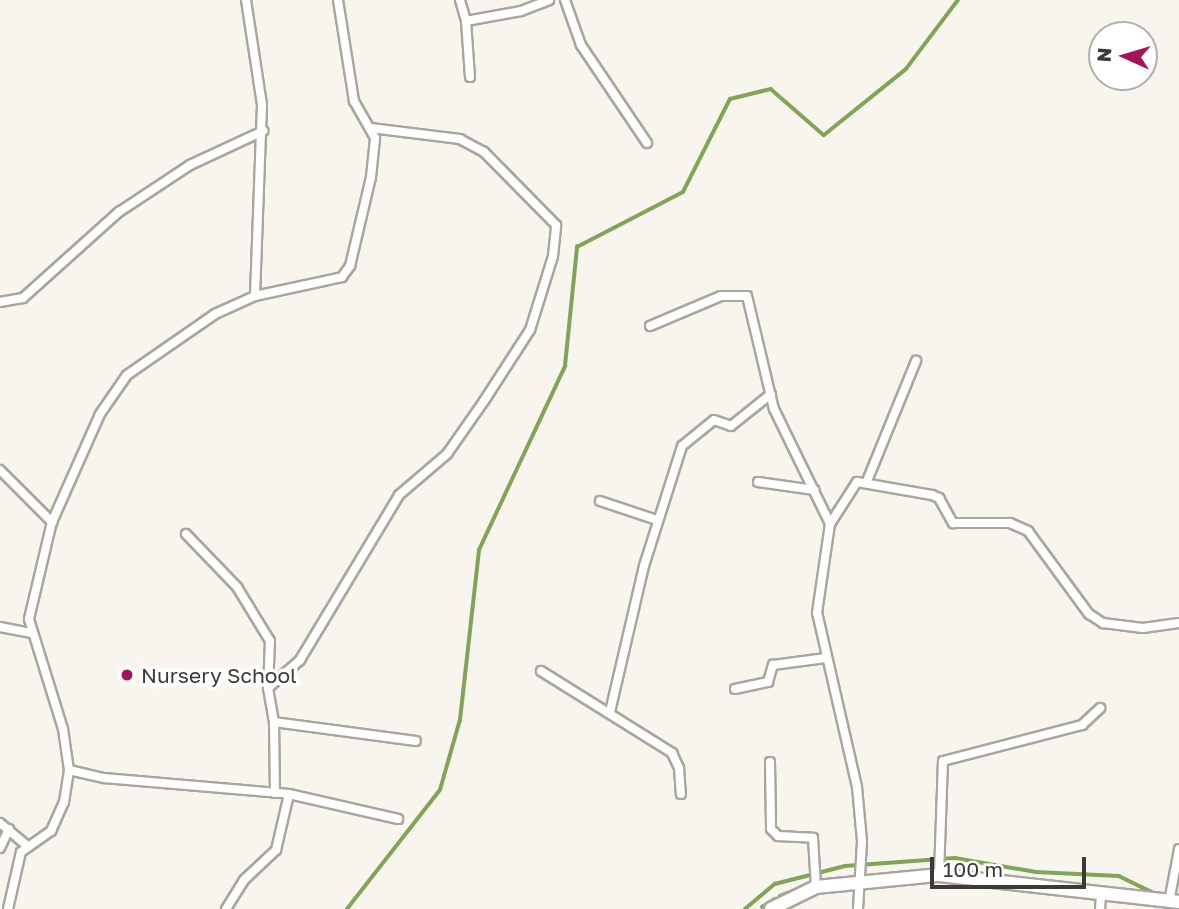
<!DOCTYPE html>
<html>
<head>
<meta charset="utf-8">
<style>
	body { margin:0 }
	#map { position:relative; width:1179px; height:909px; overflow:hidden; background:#f8f5ee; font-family:"Golos Text",sans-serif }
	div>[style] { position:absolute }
	.stream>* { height:3.5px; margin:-1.75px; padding:0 1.75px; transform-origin:1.75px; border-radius:1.75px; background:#82a457 }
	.roads { filter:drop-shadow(2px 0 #a8a69f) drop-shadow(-2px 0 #a8a69f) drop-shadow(0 2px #a8a69f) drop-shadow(0 -2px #a8a69f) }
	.minor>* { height:8px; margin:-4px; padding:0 4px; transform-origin:4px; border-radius:4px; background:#fff }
	.secondary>* { height:12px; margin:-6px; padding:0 6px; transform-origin:6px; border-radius:6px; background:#fff }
	.dots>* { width:19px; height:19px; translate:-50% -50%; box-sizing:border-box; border:4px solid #fff; border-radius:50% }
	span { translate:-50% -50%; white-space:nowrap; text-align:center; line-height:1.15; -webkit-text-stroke:7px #fff; paint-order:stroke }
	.poi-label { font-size:21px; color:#3b3a37 }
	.left { translate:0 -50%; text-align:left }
	.north { position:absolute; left:1088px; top:21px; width:70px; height:70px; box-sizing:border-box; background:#fff; border:2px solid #b1b0af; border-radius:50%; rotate:274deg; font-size:19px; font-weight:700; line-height:28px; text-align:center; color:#3b3a37 }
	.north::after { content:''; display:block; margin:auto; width:24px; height:32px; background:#a51555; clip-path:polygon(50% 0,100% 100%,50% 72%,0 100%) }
	.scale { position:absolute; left:930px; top:857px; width:156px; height:32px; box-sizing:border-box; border:4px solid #3b3a37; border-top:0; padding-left:9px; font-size:21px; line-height:24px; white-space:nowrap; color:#3b3a37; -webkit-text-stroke:5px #fff; paint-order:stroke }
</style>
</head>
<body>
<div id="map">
	<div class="stream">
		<i style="left:825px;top:880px;width:76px;rotate:-5.3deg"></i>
		<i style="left:780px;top:896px;width:22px;rotate:-21deg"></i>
		<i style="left:762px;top:907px;width:15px;rotate:-32deg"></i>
		<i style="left:347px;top:909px;width:151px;rotate:-52deg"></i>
		<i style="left:440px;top:790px;width:73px;rotate:-74.1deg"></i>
		<i style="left:460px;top:720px;width:171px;rotate:-83.6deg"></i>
		<i style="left:479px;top:550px;width:203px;rotate:-64.9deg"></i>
		<i style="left:565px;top:366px;width:120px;rotate:-84.2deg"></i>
		<i style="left:577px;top:247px;width:119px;rotate:-27.4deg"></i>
		<i style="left:683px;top:192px;width:104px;rotate:-63.2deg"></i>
		<i style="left:730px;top:99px;width:42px;rotate:-13.7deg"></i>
		<i style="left:771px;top:89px;width:70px;rotate:41deg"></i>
		<i style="left:824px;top:135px;width:105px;rotate:-38.8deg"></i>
		<i style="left:906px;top:69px;width:86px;rotate:-53deg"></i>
		<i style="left:745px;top:909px;width:39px;rotate:-40deg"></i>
		<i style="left:775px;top:884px;width:72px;rotate:-14.4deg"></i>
		<i style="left:845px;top:866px;width:110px;rotate:-4.2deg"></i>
		<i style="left:955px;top:858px;width:82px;rotate:9.8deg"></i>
		<i style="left:1036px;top:872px;width:83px;rotate:2.8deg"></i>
		<i style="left:1119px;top:876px;width:41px;rotate:25.9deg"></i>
	</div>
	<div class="roads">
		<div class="minor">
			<i style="left:246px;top:0;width:106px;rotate:81.3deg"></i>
			<i style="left:262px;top:105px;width:191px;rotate:92.1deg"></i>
			<i style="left:460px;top:0;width:22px;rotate:74deg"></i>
			<i style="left:565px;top:0;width:48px;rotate:70.4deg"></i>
			<i style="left:581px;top:45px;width:118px;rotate:56deg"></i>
			<i style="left:470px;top:77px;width:56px;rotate:-94.1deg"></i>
			<i style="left:466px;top:21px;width:56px;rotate:-10.3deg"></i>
			<i style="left:521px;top:11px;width:30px;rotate:-21deg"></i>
			<i style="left:0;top:302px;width:23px;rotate:-10deg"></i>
			<i style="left:23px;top:298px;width:129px;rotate:-41.9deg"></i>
			<i style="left:119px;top:212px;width:85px;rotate:-33.5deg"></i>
			<i style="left:190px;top:165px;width:81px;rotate:-25deg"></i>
			<i style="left:650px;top:326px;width:77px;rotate:-22.9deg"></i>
			<i style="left:721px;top:296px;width:26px"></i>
			<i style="left:747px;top:296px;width:116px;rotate:76.6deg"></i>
			<i style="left:774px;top:409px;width:128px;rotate:64deg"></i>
			<i style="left:0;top:470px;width:74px;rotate:45deg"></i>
			<i style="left:867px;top:481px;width:130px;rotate:-67.8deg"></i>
			<i style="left:758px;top:482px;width:57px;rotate:8.1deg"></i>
			<i style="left:600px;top:501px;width:60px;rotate:18.4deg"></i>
			<i style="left:186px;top:534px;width:74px;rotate:46.1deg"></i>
			<i style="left:237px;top:587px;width:63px;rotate:58.6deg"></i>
			<i style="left:270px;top:641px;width:47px;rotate:92.4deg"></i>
			<i style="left:268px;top:688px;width:35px;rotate:80deg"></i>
			<i style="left:274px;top:722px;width:71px;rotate:89.2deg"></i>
			<i style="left:0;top:627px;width:31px;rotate:11deg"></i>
			<i style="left:541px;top:671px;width:155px;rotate:32deg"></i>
			<i style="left:672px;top:753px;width:17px;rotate:65deg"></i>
			<i style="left:679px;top:768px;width:26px;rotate:86deg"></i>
			<i style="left:268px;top:688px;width:43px;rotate:-41.2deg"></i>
			<i style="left:300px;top:660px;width:192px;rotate:-59deg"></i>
			<i style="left:399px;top:495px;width:63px;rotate:-40.5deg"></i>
			<i style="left:447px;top:454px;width:65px;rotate:-55.1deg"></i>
			<i style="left:484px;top:401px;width:85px;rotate:-57.1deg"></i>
			<i style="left:530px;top:330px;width:77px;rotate:-72.7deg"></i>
			<i style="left:553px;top:256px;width:31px;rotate:-84deg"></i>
			<i style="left:556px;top:225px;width:103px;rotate:-134.6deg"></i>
			<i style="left:484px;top:152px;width:27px;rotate:-152deg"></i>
			<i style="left:460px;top:139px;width:90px;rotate:-173deg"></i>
			<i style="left:735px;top:689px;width:34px;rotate:-12deg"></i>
			<i style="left:768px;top:682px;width:18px;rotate:-74deg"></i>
			<i style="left:773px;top:665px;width:53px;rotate:-7.5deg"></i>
			<i style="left:610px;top:712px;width:150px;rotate:-76.9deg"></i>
			<i style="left:644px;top:566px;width:126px;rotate:-72.4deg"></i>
			<i style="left:682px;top:446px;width:41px;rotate:-39.1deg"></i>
			<i style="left:714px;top:420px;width:18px;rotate:19deg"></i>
			<i style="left:731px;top:426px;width:51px;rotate:-38.7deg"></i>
			<i style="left:274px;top:722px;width:143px;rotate:7.6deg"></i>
			<i style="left:770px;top:762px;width:67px;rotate:89.1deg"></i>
			<i style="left:771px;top:829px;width:10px;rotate:45deg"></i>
			<i style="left:778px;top:836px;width:35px;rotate:3deg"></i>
			<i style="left:813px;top:838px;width:49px;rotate:86.5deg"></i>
			<i style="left:69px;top:770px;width:36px;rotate:13deg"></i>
			<i style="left:104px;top:778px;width:186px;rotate:4.9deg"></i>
			<i style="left:289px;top:794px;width:112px;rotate:12.9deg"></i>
			<i style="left:0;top:823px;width:34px;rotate:40deg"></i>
			<i style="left:0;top:848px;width:21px;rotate:-65deg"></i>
			<i style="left:939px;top:875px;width:114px;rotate:-88deg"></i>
			<i style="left:943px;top:761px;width:144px;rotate:-14.5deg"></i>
			<i style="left:1082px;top:725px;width:25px;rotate:-43deg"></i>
			<i style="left:1169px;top:902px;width:54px;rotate:-79.3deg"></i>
			<i style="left:8px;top:909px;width:58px;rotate:-77.2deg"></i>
			<i style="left:21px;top:852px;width:37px;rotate:-35deg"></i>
			<i style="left:51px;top:831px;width:32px;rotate:-66deg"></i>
			<i style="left:64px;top:802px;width:32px;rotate:-81deg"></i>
			<i style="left:69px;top:770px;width:41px;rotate:-98.3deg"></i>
			<i style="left:63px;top:729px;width:115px;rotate:-107.2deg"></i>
			<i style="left:29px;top:619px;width:100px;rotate:-76.7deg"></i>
			<i style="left:52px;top:522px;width:118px;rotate:-66deg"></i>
			<i style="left:100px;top:414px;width:47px;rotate:-55.3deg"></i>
			<i style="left:127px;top:375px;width:107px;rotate:-34.7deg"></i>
			<i style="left:215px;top:314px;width:44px;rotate:-24.2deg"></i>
			<i style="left:255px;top:296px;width:89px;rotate:-12.3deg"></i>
			<i style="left:342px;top:277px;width:14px;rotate:-54deg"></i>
			<i style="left:350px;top:266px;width:91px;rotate:-76.7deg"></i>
			<i style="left:371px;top:177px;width:39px;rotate:-84deg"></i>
			<i style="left:375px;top:138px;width:43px;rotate:-119.6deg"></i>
			<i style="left:354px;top:101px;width:102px;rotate:-99deg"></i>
			<i style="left:226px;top:909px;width:34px;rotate:-58deg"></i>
			<i style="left:244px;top:880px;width:44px;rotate:-43.2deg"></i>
			<i style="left:276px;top:850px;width:57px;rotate:-76.9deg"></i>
			<i style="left:858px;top:909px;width:68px;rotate:-86.6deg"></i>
			<i style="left:862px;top:841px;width:54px;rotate:-95.3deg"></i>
			<i style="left:857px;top:787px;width:179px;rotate:-102.9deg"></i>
			<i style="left:817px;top:613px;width:90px;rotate:-81.7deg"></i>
			<i style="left:830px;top:524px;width:50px;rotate:-57.3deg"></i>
			<i style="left:857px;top:482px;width:76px;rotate:9.8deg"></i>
			<i style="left:932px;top:495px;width:8px;rotate:23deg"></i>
			<i style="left:939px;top:498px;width:29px;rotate:61deg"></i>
			<i style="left:953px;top:523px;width:57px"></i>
			<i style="left:1010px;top:523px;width:20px;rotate:24deg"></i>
			<i style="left:1028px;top:531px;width:103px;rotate:53.7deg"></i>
			<i style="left:1089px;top:614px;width:17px;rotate:33deg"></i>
			<i style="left:1103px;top:623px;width:40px;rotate:7.1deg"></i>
			<i style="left:1143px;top:628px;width:36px;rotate:-8deg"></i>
			<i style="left:1100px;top:909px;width:15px;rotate:-86deg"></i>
		</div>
		<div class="secondary">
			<i style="left:771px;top:909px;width:50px;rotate:-26.1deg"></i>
			<i style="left:816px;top:887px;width:124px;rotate:-5.6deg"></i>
			<i style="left:939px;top:875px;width:242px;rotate:6.4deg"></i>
		</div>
	</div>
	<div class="dots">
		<i style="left:127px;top:675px;background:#a51555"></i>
	</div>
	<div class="poi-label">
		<span class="left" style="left:141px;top:675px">Nursery School</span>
	</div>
	<div class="north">N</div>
	<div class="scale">100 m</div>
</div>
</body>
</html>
